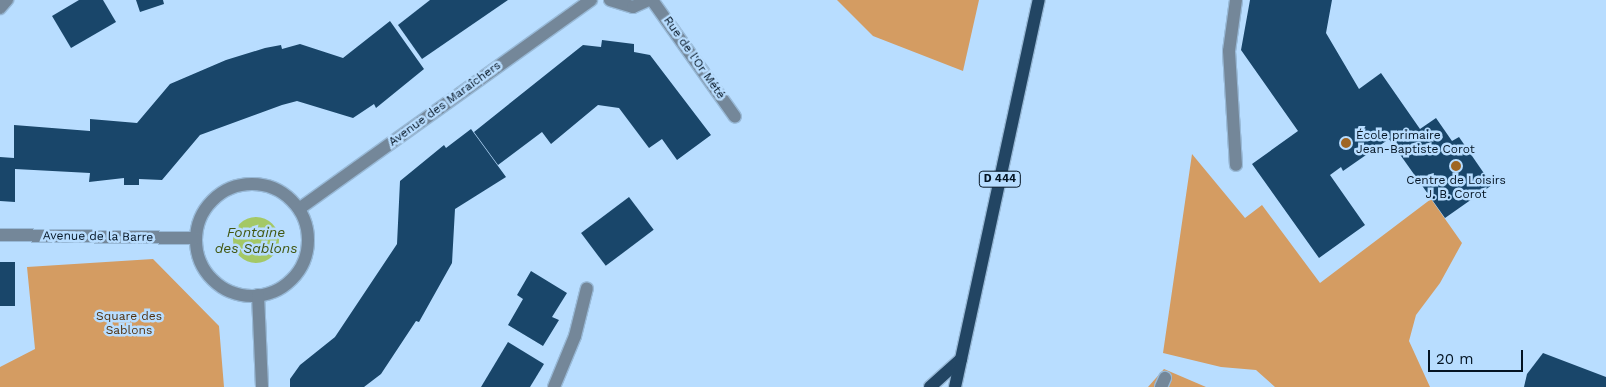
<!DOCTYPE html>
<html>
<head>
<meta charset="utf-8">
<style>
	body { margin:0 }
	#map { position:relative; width:1606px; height:387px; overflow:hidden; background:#b8ddff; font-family:"Work Sans",sans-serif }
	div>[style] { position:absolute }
	.green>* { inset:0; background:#d49c62 }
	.water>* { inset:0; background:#a4c866 }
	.round { border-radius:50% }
	.building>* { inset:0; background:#19466a; transform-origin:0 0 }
	.roads { filter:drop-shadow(1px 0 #98b9d7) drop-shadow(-1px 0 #98b9d7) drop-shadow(0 1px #98b9d7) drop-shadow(0 -1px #98b9d7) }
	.minor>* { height:12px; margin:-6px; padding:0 6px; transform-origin:6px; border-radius:6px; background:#748799 }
	.minor>.ring { margin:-6px; padding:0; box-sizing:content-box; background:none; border:12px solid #748799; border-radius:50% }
	.major>* { height:12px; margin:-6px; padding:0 6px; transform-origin:6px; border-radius:6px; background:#224563 }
	.dots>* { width:14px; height:14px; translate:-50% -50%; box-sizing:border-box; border:2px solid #b8ddff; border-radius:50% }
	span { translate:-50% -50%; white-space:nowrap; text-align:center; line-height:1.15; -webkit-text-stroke:5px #b8ddff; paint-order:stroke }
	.shield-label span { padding:1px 4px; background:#b8ddff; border:1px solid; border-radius:4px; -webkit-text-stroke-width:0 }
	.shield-label { font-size:11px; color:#041423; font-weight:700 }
	.street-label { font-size:12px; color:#041423 }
	.poi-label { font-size:12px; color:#041423 }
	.left { translate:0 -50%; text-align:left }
	.park-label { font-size:12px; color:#513210 }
	.water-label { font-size:14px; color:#415711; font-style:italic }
	.scale { position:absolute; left:1428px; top:350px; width:95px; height:22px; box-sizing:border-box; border:2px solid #041423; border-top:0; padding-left:6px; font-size:15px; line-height:18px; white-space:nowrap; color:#041423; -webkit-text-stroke:4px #b8ddff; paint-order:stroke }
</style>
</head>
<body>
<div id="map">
	<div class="green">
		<i style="clip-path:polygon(837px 0,979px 0,963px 71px,873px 36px)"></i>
		<i style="clip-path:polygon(1192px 154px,1245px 218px,1262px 205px,1320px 283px,1431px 199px,1462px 243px,1440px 283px,1416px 315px,1409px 341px,1430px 387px,1275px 387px,1256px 370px,1221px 367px,1163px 353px)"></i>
		<i style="clip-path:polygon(153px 259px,219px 326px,224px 387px,0 387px,0 367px,35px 349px,27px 267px)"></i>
		<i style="clip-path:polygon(1164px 369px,1206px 387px,1148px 387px)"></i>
	</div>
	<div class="water">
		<i class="round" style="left:233px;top:217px;width:46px;height:46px"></i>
	</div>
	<div class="building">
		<i style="clip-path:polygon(79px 0,103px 0,116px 22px,71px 48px,52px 16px)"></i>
		<i style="clip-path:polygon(136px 0,163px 0,164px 4px,140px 12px)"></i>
		<i style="clip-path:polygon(430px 0,508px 0,422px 59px,398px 25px)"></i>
		<i style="clip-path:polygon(1250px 0,1332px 0,1326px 33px,1359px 89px,1381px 73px,1420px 129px,1436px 118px,1452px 141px,1459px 137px,1492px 185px,1445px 218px,1389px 139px,1343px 171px,1341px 167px,1330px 175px,1365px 225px,1319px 258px,1252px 164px,1298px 131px,1241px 50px)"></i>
		<i style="clip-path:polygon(390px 21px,424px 69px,376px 108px,374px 104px,353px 118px,297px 101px,282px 105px,200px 135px,162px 180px,139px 179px,139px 185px,124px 185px,124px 178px,89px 182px,90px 173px,15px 169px,15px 202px,0 201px,0 157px,14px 158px,14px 125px,90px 131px,90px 119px,137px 123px,170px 84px,226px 60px,265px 48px,281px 45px,282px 49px,300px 44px,343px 58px)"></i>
		<i style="clip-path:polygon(602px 40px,634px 44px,634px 52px,650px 55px,711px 135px,677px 160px,662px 139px,649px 148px,619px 108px,598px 105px,551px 144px,542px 132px,498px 165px,474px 132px,583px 45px,601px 47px)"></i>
		<i style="clip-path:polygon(471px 129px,506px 177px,455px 209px,452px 263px,419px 322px,416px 321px,381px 374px,364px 387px,290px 387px,290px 379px,300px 365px,335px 337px,397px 244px,400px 181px,444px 145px,446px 148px)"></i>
		<i style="left:629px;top:197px;width:41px;height:60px;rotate:53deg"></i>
		<i style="left:0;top:262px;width:15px;height:44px"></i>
		<i style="clip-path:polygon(531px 271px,567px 293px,552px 317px,559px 320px,543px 346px,508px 325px,523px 299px,517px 295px)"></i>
		<i style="clip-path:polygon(508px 342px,544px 364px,530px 387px,481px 387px)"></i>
		<i style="clip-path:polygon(1543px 353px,1606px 377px,1606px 387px,1524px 387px,1527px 374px)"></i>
	</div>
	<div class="roads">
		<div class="minor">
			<i style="left:610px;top:0;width:24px;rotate:17deg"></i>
			<i style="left:633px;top:7px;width:17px;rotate:-24deg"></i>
			<i style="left:652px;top:0;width:143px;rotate:54.6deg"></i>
			<i style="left:1236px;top:0;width:51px;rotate:97.8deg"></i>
			<i style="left:1229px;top:51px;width:114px;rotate:86.5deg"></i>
			<i style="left:0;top:8px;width:11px;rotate:-49deg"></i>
			<i class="ring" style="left:196px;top:184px;width:100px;height:100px"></i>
			<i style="left:299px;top:209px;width:359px;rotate:-35.6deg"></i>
			<i style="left:0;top:235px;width:196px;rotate:0.9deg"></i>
			<i style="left:258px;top:295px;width:92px;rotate:87.5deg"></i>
			<i style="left:554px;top:387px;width:55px;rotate:-67.6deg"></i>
			<i style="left:575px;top:336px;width:49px;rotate:-76deg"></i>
			<i style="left:1161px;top:387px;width:10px;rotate:-66deg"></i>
		</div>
		<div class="major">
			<i style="left:930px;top:387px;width:42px;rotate:-42.1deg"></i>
			<i style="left:955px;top:387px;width:396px;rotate:-77.8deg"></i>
		</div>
	</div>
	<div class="dots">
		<i style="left:1346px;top:143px;background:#9f6623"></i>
		<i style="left:1456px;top:166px;background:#9f6623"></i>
	</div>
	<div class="shield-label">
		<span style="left:1000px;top:179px">D 444</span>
	</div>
	<div class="street-label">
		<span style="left:694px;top:58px;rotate:55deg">Rue de l'Or Mété</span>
		<span style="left:445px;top:104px;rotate:-36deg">Avenue des Maraîchers</span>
		<span style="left:98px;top:237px;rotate:1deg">Avenue de la Barre</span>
	</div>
	<div class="poi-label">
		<span class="left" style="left:1356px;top:143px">École primaire<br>Jean-Baptiste Corot</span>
		<span style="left:1456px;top:188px">Centre de Loisirs<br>J. B. Corot</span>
	</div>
	<div class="park-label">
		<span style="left:129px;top:324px">Square des<br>Sablons</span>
	</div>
	<div class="water-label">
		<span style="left:256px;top:240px">Fontaine<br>des Sablons</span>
	</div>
	<div class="scale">20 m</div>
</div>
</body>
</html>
